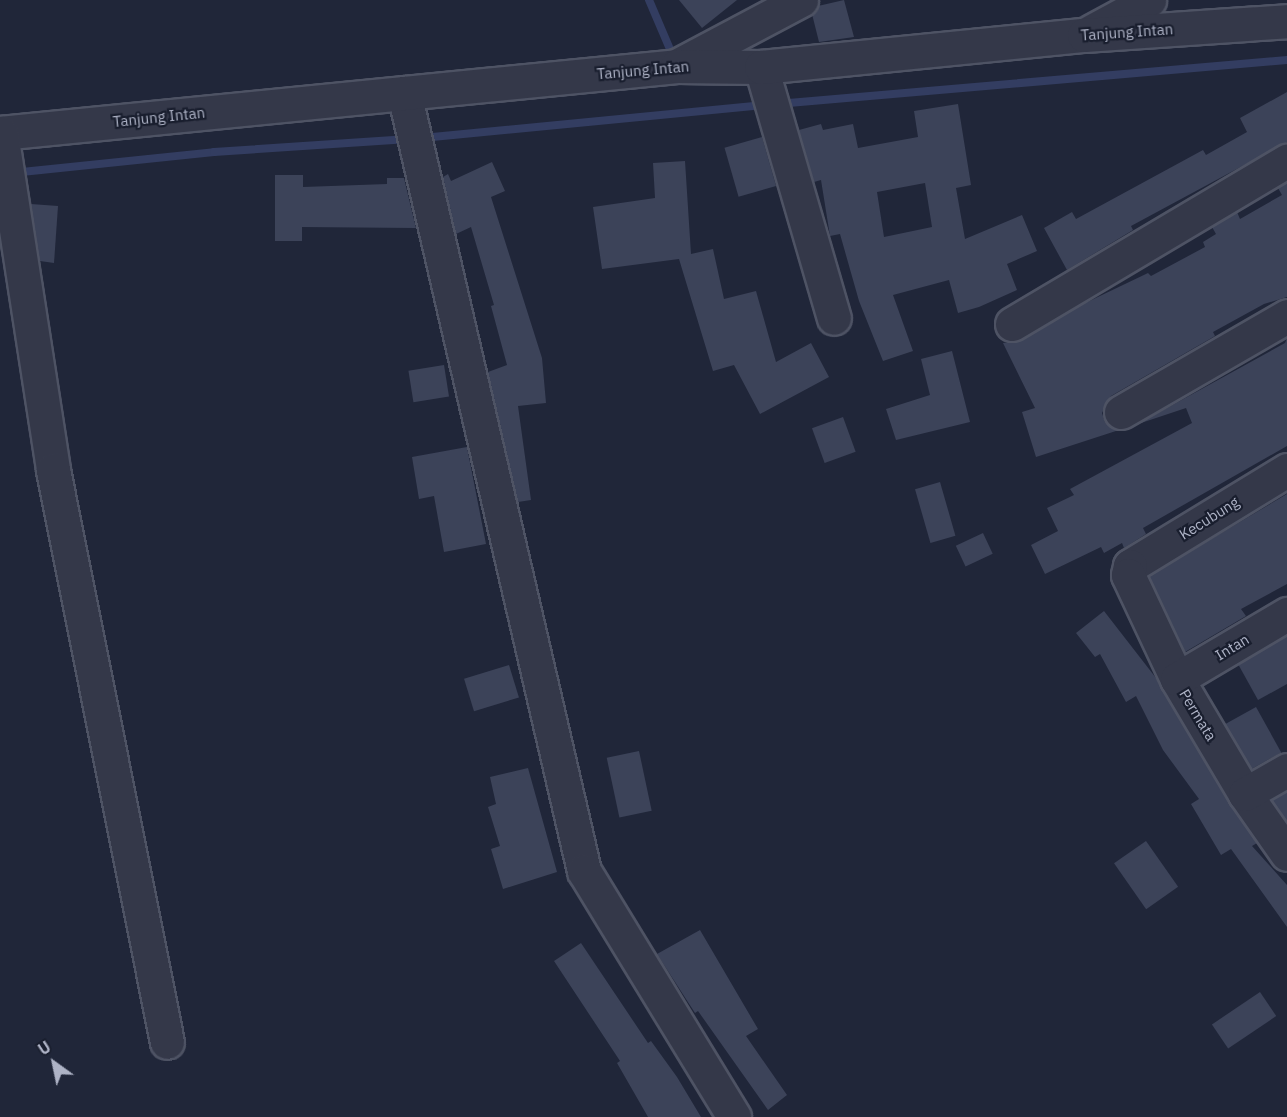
<!DOCTYPE html>
<html>
<head>
<meta charset="utf-8">
<style>
	body { margin:0 }
	#map { position:relative; width:1287px; height:1117px; overflow:hidden; background:#202639; font-family:"IBM Plex Sans",sans-serif }
	div>[style] { position:absolute }
	.stream>* { height:8px; margin:-4px; padding:0 4px; transform-origin:4px; border-radius:4px; background:#333d61 }
	.building>* { inset:0; background:#3c4359; transform-origin:0 0 }
	.roads { filter:drop-shadow(2px 0 #4e5364) drop-shadow(-2px 0 #4e5364) drop-shadow(0 2px #4e5364) drop-shadow(0 -2px #4e5364) }
	.minor>* { height:33px; margin:-16.5px; padding:0 16.5px; transform-origin:16.5px; border-radius:16.5px; background:#343849 }
	span { translate:-50% -50%; white-space:nowrap; text-align:center; line-height:1.15; -webkit-text-stroke:4.5px #191e2e; paint-order:stroke }
	.street-label { font-size:15px; color:#aeb3c6 }
	.north { position:absolute; left:24px; top:1033px; width:60px; height:60px; -webkit-text-stroke:4px #191e2e; paint-order:stroke; rotate:327deg; font-size:16px; font-weight:700; line-height:24px; text-align:center; color:#aeb3c6 }
	.north::after { content:''; display:block; margin:auto; width:21px; height:27px; background:#aeb3c6; clip-path:polygon(50% 0,100% 100%,50% 72%,0 100%) }
</style>
</head>
<body>
<div id="map">
	<div class="stream">
		<i style="left:649px;top:0;width:59px;rotate:66.9deg"></i>
		<i style="left:777px;top:104px;width:512px;rotate:-4.93deg"></i>
		<i style="left:422px;top:138px;width:344px;rotate:-5.5deg"></i>
		<i style="left:12px;top:173px;width:203px;rotate:-5.9deg"></i>
		<i style="left:214px;top:152px;width:195px;rotate:-3.8deg"></i>
	</div>
	<div class="building">
		<i style="clip-path:polygon(679px 0,737px 0,702px 28px)"></i>
		<i style="clip-path:polygon(844px 0,854px 37px,819px 42px,812px 14px,818px 6px)"></i>
		<i style="clip-path:polygon(1287px 92px,1287px 142px,1131px 226px,1133px 230px,1067px 270px,1044px 228px,1072px 212px,1076px 219px,1203px 150px,1206px 155px,1247px 132px,1240px 118px)"></i>
		<i style="clip-path:polygon(evenodd,958px 104px,971px 185px,956px 188px,965px 239px,1022px 215px,1037px 251px,1007px 264px,1017px 290px,979px 307px,958px 313px,949px 280px,893px 295px,913px 351px,883px 361px,859px 301px,840px 234px,830px 236px,821px 180px,814px 182px,799px 130px,821px 124px,823px 130px,853px 124px,858px 148px,918px 137px,914px 111px,958px 104px,925px 183px,932px 227px,884px 237px,877px 192px,925px 183px)"></i>
		<i style="left:762px;top:137px;width:51px;height:39px;rotate:74deg"></i>
		<i style="clip-path:polygon(685px 161px,691px 254px,713px 249px,724px 299px,756px 291px,776px 362px,811px 343px,829px 377px,760px 414px,734px 365px,713px 371px,679px 259px,602px 269px,593px 207px,655px 198px,653px 163px)"></i>
		<i style="clip-path:polygon(492px 162px,505px 191px,491px 197px,542px 358px,546px 403px,518px 406px,531px 500px,518px 502px,488px 372px,507px 365px,491px 306px,494px 305px,471px 227px,456px 234px,443px 177px,448px 174px,451px 181px)"></i>
		<i style="clip-path:polygon(275px 175px,303px 175px,303px 187px,387px 184px,387px 178px,404px 178px,416px 228px,302px 227px,302px 241px,275px 241px)"></i>
		<i style="clip-path:polygon(1287px 183px,1287px 297px,1264px 304px,1213px 332px,1215px 336px,1111px 396px,1102px 413px,1105px 422px,1119px 430px,1036px 457px,1022px 412px,1035px 408px,1003px 343px,1022px 340px,1079px 306px,1148px 273px,1151px 276px,1205px 247px,1203px 242px,1216px 234px,1212px 227px,1237px 212px,1240px 219px,1282px 195px,1278px 188px)"></i>
		<i style="clip-path:polygon(31px 204px,58px 206px,54px 263px,40px 261px)"></i>
		<i style="clip-path:polygon(1287px 338px,1287px 446px,1143px 528px,1146px 534px,1124px 548px,1122px 543px,1104px 553px,1101px 547px,1045px 574px,1031px 545px,1058px 531px,1047px 508px,1074px 495px,1070px 489px,1192px 423px,1186px 408px,1138px 424px,1285px 343px)"></i>
		<i style="clip-path:polygon(952px 351px,970px 422px,896px 440px,886px 409px,930px 395px,921px 359px)"></i>
		<i style="left:444px;top:365px;width:32px;height:36px;rotate:81deg"></i>
		<i style="left:843px;top:417px;width:37px;height:33px;rotate:70deg"></i>
		<i style="clip-path:polygon(467px 447px,486px 544px,444px 552px,434px 496px,419px 499px,412px 457px)"></i>
		<i style="left:940px;top:482px;width:56px;height:26px;rotate:74deg"></i>
		<i style="clip-path:polygon(1287px 494px,1287px 584px,1241px 609px,1246px 616px,1185px 652px,1149px 576px)"></i>
		<i style="left:983px;top:533px;width:23px;height:30px;rotate:65deg"></i>
		<i style="clip-path:polygon(1104px 611px,1156px 678px,1257px 843px,1252px 846px,1287px 885px,1287px 927px,1231px 849px,1221px 855px,1191px 804px,1199px 799px,1163px 750px,1136px 696px,1126px 702px,1100px 654px,1095px 657px,1076px 633px)"></i>
		<i style="clip-path:polygon(1287px 636px,1287px 684px,1258px 700px,1238px 664px)"></i>
		<i style="left:509px;top:665px;width:34px;height:47px;rotate:73deg"></i>
		<i style="left:1256px;top:707px;width:52px;height:35px;rotate:61deg"></i>
		<i style="left:639px;top:751px;width:61px;height:33px;rotate:78deg"></i>
		<i style="clip-path:polygon(528px 768px,557px 872px,503px 889px,491px 849px,500px 846px,488px 807px,496px 804px,490px 777px)"></i>
		<i style="clip-path:polygon(1287px 792px,1287px 821px,1272px 800px)"></i>
		<i style="left:1146px;top:841px;width:56px;height:39px;rotate:55deg"></i>
		<i style="clip-path:polygon(700px 930px,758px 1029px,746px 1036px,787px 1095px,768px 1110px,698px 1011px,695px 1013px,657px 954px)"></i>
		<i style="clip-path:polygon(581px 943px,648px 1043px,651px 1041px,677px 1077px,701px 1117px,648px 1117px,617px 1063px,620px 1061px,554px 961px)"></i>
		<i style="left:1260px;top:992px;width:29px;height:58px;rotate:56deg"></i>
	</div>
	<div class="roads">
		<div class="minor">
			<i style="left:1092px;top:31px;width:65px;rotate:-28.5deg"></i>
			<i style="left:680px;top:64px;width:137px;rotate:-27.9deg"></i>
			<i style="left:761px;top:67px;width:261px;rotate:73.8deg"></i>
			<i style="left:404px;top:93px;width:799px;rotate:76.97deg"></i>
			<i style="left:584px;top:871px;width:288px;rotate:58.6deg"></i>
			<i style="left:0;top:133px;width:680px;rotate:-5.65deg"></i>
			<i style="left:677px;top:66px;width:84px;rotate:0.7deg"></i>
			<i style="left:761px;top:67px;width:325px;rotate:-5.7deg"></i>
			<i style="left:1084px;top:35px;width:203px;rotate:-3.9deg"></i>
			<i style="left:1px;top:133px;width:341px;rotate:81.2deg"></i>
			<i style="left:53px;top:470px;width:583px;rotate:78.73deg"></i>
			<i style="left:1012px;top:324px;width:320px;rotate:-30.7deg"></i>
			<i style="left:1121px;top:412px;width:192px;rotate:-30deg"></i>
			<i style="left:1287px;top:470px;width:184px;rotate:148.6deg"></i>
			<i style="left:1130px;top:566px;width:9px;rotate:103deg"></i>
			<i style="left:1128px;top:575px;width:115px;rotate:64.8deg"></i>
			<i style="left:1177px;top:679px;width:134px;rotate:59.4deg"></i>
			<i style="left:1245px;top:794px;width:73px;rotate:55deg"></i>
			<i style="left:1177px;top:679px;width:128px;rotate:-30.6deg"></i>
			<i style="left:1245px;top:794px;width:48px;rotate:-29.7deg"></i>
		</div>
	</div>
	<div class="street-label">
		<span style="left:1127px;top:32px;rotate:-4deg">Tanjung Intan</span>
		<span style="left:643px;top:70px;rotate:-5deg">Tanjung Intan</span>
		<span style="left:159px;top:117px;rotate:-6deg">Tanjung Intan</span>
		<span style="left:1209px;top:518px;rotate:-32deg">Kecubung</span>
		<span style="left:1232px;top:647px;rotate:-31deg">Intan</span>
		<span style="left:1198px;top:715px;rotate:59deg">Permata</span>
	</div>
	<div class="north">U</div>
</div>
</body>
</html>
